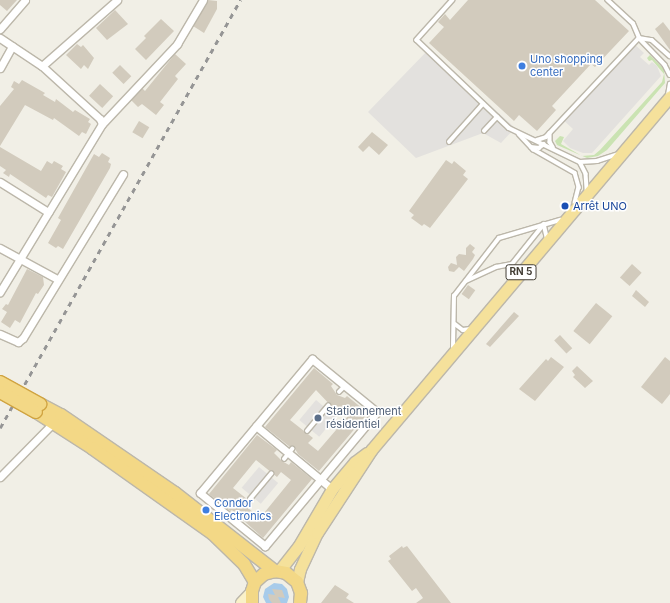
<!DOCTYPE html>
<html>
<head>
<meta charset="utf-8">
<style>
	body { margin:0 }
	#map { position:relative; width:670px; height:603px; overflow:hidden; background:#f1efe6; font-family:Inter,sans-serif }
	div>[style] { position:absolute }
	.green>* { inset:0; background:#cae3b2 }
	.parking>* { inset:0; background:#e3e1de; transform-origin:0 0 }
	.water>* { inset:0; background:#a7cbea }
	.building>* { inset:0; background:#d2cbbd; transform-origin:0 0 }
	.roads { filter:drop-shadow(1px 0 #bcb7aa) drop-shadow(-1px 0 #bcb7aa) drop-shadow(0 1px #bcb7aa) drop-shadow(0 -1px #bcb7aa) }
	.service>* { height:3.5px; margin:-1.75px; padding:0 1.75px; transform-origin:1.75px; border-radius:1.75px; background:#fff }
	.minor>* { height:7px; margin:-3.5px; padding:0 3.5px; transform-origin:3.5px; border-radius:3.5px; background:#fff }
	.secondary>* { height:10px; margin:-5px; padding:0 5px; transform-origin:5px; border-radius:5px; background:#faf1c8 }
	.primary>* { height:11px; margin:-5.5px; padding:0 5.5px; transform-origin:5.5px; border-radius:5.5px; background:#f5e19b }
	.trunk>* { height:12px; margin:-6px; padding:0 6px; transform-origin:6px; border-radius:6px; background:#f3d886 }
	.rail>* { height:2.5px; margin-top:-1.25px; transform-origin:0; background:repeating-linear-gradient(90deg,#959595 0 5px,transparent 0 10px) }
	.bridges { filter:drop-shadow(1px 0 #d0a442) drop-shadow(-1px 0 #d0a442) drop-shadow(0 1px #d0a442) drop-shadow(0 -1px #d0a442) }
	.trunk-bridge>* { height:12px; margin:-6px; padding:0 6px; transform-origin:6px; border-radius:6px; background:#f3d886 }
	.dots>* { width:11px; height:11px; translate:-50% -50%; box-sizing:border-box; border:2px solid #fff; border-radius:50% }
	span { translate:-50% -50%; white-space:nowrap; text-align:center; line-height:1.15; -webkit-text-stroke:3px #fff; paint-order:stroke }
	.shield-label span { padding:1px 3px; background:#fff; border:1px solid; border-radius:3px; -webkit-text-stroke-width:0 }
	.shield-label { font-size:10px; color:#443f36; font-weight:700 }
	.shop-label { font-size:11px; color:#366cbe }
	.left { translate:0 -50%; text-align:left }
	.transit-label { font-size:11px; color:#164399 }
	.service-label { font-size:11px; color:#4e5e75 }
</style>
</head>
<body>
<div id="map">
	<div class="green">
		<i style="clip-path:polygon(650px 55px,664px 69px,665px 83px,607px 150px,598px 156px,587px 158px,557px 145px,555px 141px,560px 136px,564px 137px,561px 144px,582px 156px,594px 155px,600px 150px,662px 82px,664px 74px,652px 60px,649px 61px,647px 58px)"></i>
	</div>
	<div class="parking">
		<i style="clip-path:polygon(632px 42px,644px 53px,640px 57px,649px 65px,652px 62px,657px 66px,661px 76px,592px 153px,583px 153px,570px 148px,563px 141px,573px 129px,560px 117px)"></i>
		<i style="clip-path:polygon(429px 49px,515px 128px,501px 143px,483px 133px,416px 158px,368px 112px)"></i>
		<i style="left:316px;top:400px;width:26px;height:26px;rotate:40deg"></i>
		<i style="left:259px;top:467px;width:25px;height:27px;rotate:40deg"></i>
	</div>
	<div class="water">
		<i style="clip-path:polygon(274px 583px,282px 584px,287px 589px,289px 597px,287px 603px,266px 603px,263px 597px,265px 589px)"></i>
	</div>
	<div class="building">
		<i style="clip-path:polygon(0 0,17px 0,7px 11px,0 5px)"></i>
		<i style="clip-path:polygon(208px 0,217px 1px,217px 9px,204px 33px,193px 26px)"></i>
		<i style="clip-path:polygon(468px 0,595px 0,629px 31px,595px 67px,591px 64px,552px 106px,556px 110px,537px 131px,519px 115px,514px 121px,429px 43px,444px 27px,438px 22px,445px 14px,450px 20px)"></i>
		<i style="clip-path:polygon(115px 10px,128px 24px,107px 40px,96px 28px)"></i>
		<i style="clip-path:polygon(161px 19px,174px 31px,146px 60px,135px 49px,146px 38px,144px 36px)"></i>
		<i style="clip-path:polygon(663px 22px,670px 31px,670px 50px,655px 29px)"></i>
		<i style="clip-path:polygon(77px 44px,81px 47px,83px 45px,94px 58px,88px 69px,84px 65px,81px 69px,66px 55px)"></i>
		<i style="clip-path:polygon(175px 54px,186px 64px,175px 76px,178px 79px,160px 102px,164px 105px,156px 115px,142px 104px,138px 107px,131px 100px,142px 88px,145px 91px)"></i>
		<i style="left:120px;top:65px;width:16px;height:11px;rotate:45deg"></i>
		<i style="clip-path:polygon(22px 80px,45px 93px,43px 95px,55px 102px,56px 99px,73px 112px,75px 110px,90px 119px,88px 122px,91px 124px,86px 134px,82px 132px,79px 136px,54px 118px,53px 120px,25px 105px,0 146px,0 106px,14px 89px,11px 87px,14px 81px,19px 84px)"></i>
		<i style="left:100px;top:84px;width:18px;height:16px;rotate:43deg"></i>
		<i style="left:139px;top:121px;width:12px;height:13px;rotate:31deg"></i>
		<i style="clip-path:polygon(372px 132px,388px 145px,379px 155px,369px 146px,363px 152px,358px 147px)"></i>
		<i style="clip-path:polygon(0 147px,41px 171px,47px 161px,52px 164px,54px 161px,63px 166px,61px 169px,66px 172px,52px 197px,48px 195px,46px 198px,10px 174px,9px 177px,3px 173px,6px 170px,0 166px)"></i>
		<i style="clip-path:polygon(102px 153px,110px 158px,108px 162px,111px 164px,110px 168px,63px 249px,58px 246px,56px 248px,48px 243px,61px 220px,58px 218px,94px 154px,99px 157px)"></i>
		<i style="clip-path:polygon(446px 160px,452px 164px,454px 161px,466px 171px,463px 175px,468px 179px,430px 228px,424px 224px,422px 226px,411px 218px,414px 215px,409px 211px)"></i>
		<i style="clip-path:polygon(470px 244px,475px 248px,472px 252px,475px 255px,473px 259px,464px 271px,459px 267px,454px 272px,449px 271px,448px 267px,451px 263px,457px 265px,456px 257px,459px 254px,466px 255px,466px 248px)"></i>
		<i style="left:632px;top:264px;width:13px;height:18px;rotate:42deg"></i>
		<i style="clip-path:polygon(27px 269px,43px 277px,44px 285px,38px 294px,36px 293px,20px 323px,15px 320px,10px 328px,1px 322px,7px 312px,2px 309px,6px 304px,8px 305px)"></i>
		<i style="left:468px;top:285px;width:9px;height:11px;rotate:36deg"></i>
		<i style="clip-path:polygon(636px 290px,649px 302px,645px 307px,632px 296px)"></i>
		<i style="left:596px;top:303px;width:21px;height:36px;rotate:39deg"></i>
		<i style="clip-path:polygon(514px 312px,519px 316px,490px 347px,486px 344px)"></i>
		<i style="left:560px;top:335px;width:18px;height:8px;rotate:47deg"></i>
		<i style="clip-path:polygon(551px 357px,564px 367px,535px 401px,519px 389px,546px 359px,548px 361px)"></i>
		<i style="clip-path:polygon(665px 357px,670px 361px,670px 394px,662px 404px,641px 387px)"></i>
		<i style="clip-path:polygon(577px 366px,593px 381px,585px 388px,573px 377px,575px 375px,572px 371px)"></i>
		<i style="clip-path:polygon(evenodd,314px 368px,333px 384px,331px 386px,337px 395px,345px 398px,347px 396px,368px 413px,319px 471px,298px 454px,294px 447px,290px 447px,265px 427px,314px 368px,316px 390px,334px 409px,336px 406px,348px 416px,318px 451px,308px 443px,313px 438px,290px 420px,316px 390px)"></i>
		<i style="clip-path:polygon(evenodd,257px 435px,277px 450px,274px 453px,282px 461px,289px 465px,291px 462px,312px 479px,263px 538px,232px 510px,230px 511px,209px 494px,257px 435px,256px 460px,277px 477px,281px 472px,291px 480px,260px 518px,248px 508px,252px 503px,233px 488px,256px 460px)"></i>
		<i style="clip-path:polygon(402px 546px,403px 548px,407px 546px,451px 603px,416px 603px,423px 598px,416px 588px,412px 591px,388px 561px,391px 559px,389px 556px)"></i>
		<i style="clip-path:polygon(335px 585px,349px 594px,346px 598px,354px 603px,321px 603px)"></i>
		<i style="clip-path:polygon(272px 589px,282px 590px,285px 598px,278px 597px,281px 603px,272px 603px,269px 599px,268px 594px,275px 595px)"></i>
	</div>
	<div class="roads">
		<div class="service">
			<i style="left:453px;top:0;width:54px;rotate:132deg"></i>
			<i style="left:417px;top:40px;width:127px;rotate:43.7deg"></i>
			<i style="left:509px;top:128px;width:79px;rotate:25.6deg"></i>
			<i style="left:580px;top:162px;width:13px;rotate:63deg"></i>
			<i style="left:586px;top:174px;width:16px;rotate:86deg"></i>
			<i style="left:639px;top:38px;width:37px;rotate:46deg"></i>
			<i style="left:665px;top:65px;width:11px;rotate:63deg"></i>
			<i style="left:639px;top:38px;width:13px;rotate:9deg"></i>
			<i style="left:652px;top:40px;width:24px;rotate:42deg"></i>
			<i style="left:668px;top:95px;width:11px;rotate:-80deg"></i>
			<i style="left:484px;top:131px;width:19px;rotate:-47deg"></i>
			<i style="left:550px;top:133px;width:9px;rotate:90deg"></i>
			<i style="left:550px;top:142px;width:6px;rotate:59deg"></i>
			<i style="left:519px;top:134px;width:21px;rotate:47deg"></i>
			<i style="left:533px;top:149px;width:48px;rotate:29.7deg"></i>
			<i style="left:575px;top:173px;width:15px;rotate:74deg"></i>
			<i style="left:579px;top:187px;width:16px;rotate:104deg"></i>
			<i style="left:537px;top:140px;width:9px;rotate:-18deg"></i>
			<i style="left:546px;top:137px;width:136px;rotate:-46.8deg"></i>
			<i style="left:639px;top:38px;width:15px;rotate:-113deg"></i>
			<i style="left:633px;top:24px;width:35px;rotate:-137deg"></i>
			<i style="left:449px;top:142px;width:51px;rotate:-48.2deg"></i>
			<i style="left:531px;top:147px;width:8px;rotate:7deg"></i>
			<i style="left:539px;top:148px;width:6px;rotate:-39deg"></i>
			<i style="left:580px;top:162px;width:17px;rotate:-3deg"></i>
			<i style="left:597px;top:161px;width:20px;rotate:-18deg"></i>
			<i style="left:466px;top:281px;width:33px;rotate:-25deg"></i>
			<i style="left:496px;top:267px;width:16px;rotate:-11deg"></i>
			<i style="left:512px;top:264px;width:51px;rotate:-51.3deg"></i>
			<i style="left:544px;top:224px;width:13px;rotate:77deg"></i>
			<i style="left:455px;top:324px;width:10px;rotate:37deg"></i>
			<i style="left:463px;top:330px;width:7px;rotate:-8deg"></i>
			<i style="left:453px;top:347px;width:51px;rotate:-88.9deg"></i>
			<i style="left:454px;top:296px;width:73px;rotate:-52.2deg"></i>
			<i style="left:499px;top:238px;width:64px;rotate:-16.4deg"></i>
			<i style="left:339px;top:392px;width:8px;rotate:-45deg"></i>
			<i style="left:307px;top:431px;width:33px;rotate:-50deg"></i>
			<i style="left:284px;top:459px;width:13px;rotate:-51deg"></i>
			<i style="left:250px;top:499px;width:33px;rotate:-50deg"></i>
		</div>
		<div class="minor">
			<i style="left:0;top:29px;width:38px;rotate:-49deg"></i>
			<i style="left:0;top:38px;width:50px;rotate:33.7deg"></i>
			<i style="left:42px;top:66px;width:79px;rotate:42.4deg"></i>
			<i style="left:100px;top:119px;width:5px;rotate:68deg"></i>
			<i style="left:102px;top:124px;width:197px;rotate:121.3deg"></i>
			<i style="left:42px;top:66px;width:100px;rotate:-41.3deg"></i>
			<i style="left:0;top:68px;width:25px;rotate:-61deg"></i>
			<i style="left:102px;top:124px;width:110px;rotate:-46.8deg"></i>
			<i style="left:177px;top:44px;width:51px;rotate:-59.4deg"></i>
			<i style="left:0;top:182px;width:57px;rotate:32deg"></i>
			<i style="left:0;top:248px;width:65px;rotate:28.5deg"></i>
			<i style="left:0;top:334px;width:20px;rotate:24deg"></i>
			<i style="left:18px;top:342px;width:6px;rotate:-39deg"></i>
			<i style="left:23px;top:338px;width:192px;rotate:-58.6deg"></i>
			<i style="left:312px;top:359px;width:84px;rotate:39.2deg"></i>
			<i style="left:377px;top:412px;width:175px;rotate:129.9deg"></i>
			<i style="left:265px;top:546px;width:84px;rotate:-140.8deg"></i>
			<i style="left:200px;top:493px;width:175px;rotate:-50.1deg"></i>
			<i style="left:256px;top:426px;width:99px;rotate:39.7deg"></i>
			<i style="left:0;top:477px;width:78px;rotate:-45.5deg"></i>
		</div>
		<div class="secondary">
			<i style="left:241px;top:603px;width:16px;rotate:-47deg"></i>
		</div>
		<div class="primary">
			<i style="left:279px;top:571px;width:31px;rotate:-52deg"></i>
			<i style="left:298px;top:547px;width:67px;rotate:-59.6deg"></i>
			<i style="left:332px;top:489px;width:35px;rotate:-50deg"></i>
			<i style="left:355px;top:462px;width:15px;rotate:-37deg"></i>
			<i style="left:297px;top:582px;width:13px;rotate:-77deg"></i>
			<i style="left:300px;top:569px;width:40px;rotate:-65deg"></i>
			<i style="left:317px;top:533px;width:100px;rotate:-56.8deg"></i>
			<i style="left:372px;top:449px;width:462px;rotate:-49.8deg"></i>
		</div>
		<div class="trunk">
			<i style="left:40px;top:404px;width:24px;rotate:28deg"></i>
			<i style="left:61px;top:415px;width:138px;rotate:34.4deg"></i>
			<i style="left:175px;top:493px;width:127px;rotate:38deg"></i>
			<i style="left:36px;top:412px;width:67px;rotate:32.7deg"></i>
			<i style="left:92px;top:448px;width:148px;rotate:35.4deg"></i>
			<i style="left:213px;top:534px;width:43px;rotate:44.1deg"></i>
			<i style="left:244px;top:564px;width:21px;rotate:59deg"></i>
			<i style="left:252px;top:603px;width:12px;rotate:-90deg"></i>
			<i style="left:252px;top:591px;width:9px;rotate:-72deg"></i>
			<i style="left:255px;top:582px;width:12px;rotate:-42deg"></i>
			<i style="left:264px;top:574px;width:11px;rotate:-15deg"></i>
			<i style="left:275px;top:571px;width:11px;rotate:10deg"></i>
			<i style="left:286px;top:573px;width:14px;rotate:39deg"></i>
			<i style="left:297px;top:582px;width:12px;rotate:70deg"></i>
			<i style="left:301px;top:593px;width:10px;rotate:96deg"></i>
		</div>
	</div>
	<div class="rail">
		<i style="left:0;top:428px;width:491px;rotate:-60.7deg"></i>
	</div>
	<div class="bridges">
		<div class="trunk-bridge">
			<i style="left:0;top:382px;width:46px;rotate:28.8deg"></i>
			<i style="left:0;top:392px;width:41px;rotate:29.1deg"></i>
		</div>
	</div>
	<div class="dots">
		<i style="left:522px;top:66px;background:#3f7fe0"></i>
		<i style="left:565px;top:206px;background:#1a4fb4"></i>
		<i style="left:318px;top:418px;background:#5c6f8a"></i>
		<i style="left:206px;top:510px;background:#3f7fe0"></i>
	</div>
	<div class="shield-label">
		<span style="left:521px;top:272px">RN 5</span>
	</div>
	<div class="shop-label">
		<span class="left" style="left:530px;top:66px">Uno shopping<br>center</span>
		<span class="left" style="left:214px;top:510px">Condor<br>Electronics</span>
	</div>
	<div class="transit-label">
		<span class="left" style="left:573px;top:206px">Arrêt UNO</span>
	</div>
	<div class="service-label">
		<span class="left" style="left:326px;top:418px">Stationnement<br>résidentiel</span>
	</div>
</div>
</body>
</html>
